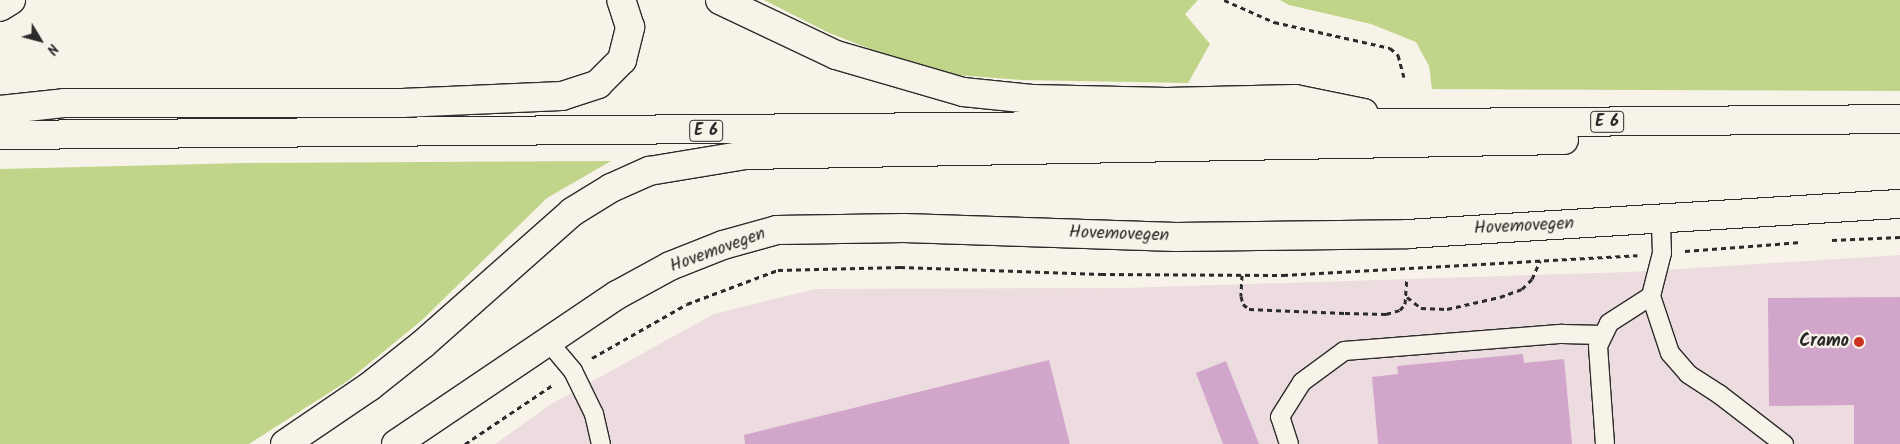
<!DOCTYPE html>
<html>
<head>
<meta charset="utf-8">
<style>
	body { margin:0 }
	#map { position:relative; width:1900px; height:444px; overflow:hidden; background:#f7f3e8; font-family:Kalam,sans-serif }
	div>[style] { position:absolute }
	.built>* { inset:0; background:#ecdcdf }
	.green>* { inset:0; background:#c1d58a }
	.building>* { inset:0; background:#d2a6ca }
	.path>* { height:3px; margin-top:-1.5px; transform-origin:0; background:repeating-linear-gradient(90deg,#2b2b2b 0 5px,transparent 0 9px) }
	.roads { filter:drop-shadow(1px 0 #2b2b2b) drop-shadow(-1px 0 #2b2b2b) drop-shadow(0 1px #2b2b2b) drop-shadow(0 -1px #2b2b2b) }
	.service>* { height:18px; margin:-9px; padding:0 9px; transform-origin:9px; border-radius:9px; background:#f7f3e8 }
	.minor>* { height:28px; margin:-14px; padding:0 14px; transform-origin:14px; border-radius:14px; background:#f7f3e8 }
	.trunk>* { height:28px; margin:-14px; padding:0 14px; transform-origin:14px; border-radius:14px; background:#f7f3e8 }
	.dots>* { width:14px; height:14px; translate:-50% -50%; box-sizing:border-box; border:2px solid #f7f3e8; border-radius:50% }
	span { translate:-50% -50%; white-space:nowrap; text-align:center; line-height:1.15; -webkit-text-stroke:4.5px #f7f3e8; paint-order:stroke }
	.shield-label span { padding:1px 4px; background:#f7f3e8; border:1px solid; border-radius:4px; -webkit-text-stroke-width:0 }
	.shield-label { font-size:16px; color:#2b2b2b; font-weight:700 }
	.street-label { font-size:18px; color:#2b2b2b }
	.poi-label { font-size:18px; color:#2b2b2b; font-weight:700 }
	.right { translate:-100% -50%; text-align:right }
	.north { position:absolute; left:15px; top:15px; width:50px; height:50px; -webkit-text-stroke:4px #f7f3e8; paint-order:stroke; rotate:127deg; font-size:14px; font-weight:700; line-height:20px; text-align:center; color:#2b2b2b }
	.north::after { content:''; display:block; margin:auto; width:18px; height:22px; background:#2b2b2b; clip-path:polygon(50% 0,100% 100%,50% 72%,0 100%) }
</style>
</head>
<body>
<div id="map">
	<div class="built">
		<i style="clip-path:polygon(1900px 255px,1900px 444px,495px 444px,553px 403px,714px 314px,815px 289px,1124px 288px,1630px 272px)"></i>
	</div>
	<div class="green">
		<i style="clip-path:polygon(764px 0,1198px 0,1185px 14px,1210px 44px,1188px 83px,1022px 80px,931px 73px,827px 32px)"></i>
		<i style="clip-path:polygon(1280px 0,1900px 0,1900px 91px,1432px 89px,1429px 66px,1416px 42px,1371px 24px,1289px 5px)"></i>
		<i style="clip-path:polygon(611px 161px,547px 198px,422px 320px,349px 380px,249px 444px,0 444px,0 169px,245px 163px)"></i>
	</div>
	<div class="building">
		<i style="clip-path:polygon(1900px 297px,1900px 444px,1854px 444px,1854px 405px,1769px 406px,1768px 298px)"></i>
		<i style="clip-path:polygon(1523px 354px,1524px 363px,1564px 359px,1572px 444px,1378px 444px,1372px 377px,1398px 374px,1397px 366px)"></i>
		<i style="clip-path:polygon(1049px 360px,1070px 444px,745px 444px,744px 435px)"></i>
		<i style="clip-path:polygon(1226px 361px,1259px 444px,1223px 444px,1196px 373px)"></i>
	</div>
	<div class="path">
		<i style="left:1224px;top:0;width:55px;rotate:23.7deg"></i>
		<i style="left:1274px;top:22px;width:119px;rotate:12.6deg"></i>
		<i style="left:1390px;top:48px;width:11px;rotate:41deg"></i>
		<i style="left:1398px;top:55px;width:23px;rotate:75deg"></i>
		<i style="left:1832px;top:240px;width:68px;rotate:-2.5deg"></i>
		<i style="left:1685px;top:251px;width:116px;rotate:-4.4deg"></i>
		<i style="left:1242px;top:275px;width:21px;rotate:93deg"></i>
		<i style="left:1241px;top:296px;width:8px;rotate:76deg"></i>
		<i style="left:1243px;top:304px;width:8px;rotate:40deg"></i>
		<i style="left:1249px;top:309px;width:96px;rotate:2.4deg"></i>
		<i style="left:1345px;top:313px;width:41px;rotate:1.4deg"></i>
		<i style="left:1386px;top:314px;width:15px;rotate:-16deg"></i>
		<i style="left:1400px;top:310px;width:8px;rotate:-50deg"></i>
		<i style="left:1405px;top:304px;width:26px;rotate:-86deg"></i>
		<i style="left:1407px;top:297px;width:18px;rotate:38deg"></i>
		<i style="left:1421px;top:308px;width:26px;rotate:2deg"></i>
		<i style="left:1447px;top:309px;width:54px;rotate:-12.8deg"></i>
		<i style="left:1500px;top:297px;width:23px;rotate:-20deg"></i>
		<i style="left:1522px;top:289px;width:14px;rotate:-45deg"></i>
		<i style="left:1532px;top:279px;width:20px;rotate:-66deg"></i>
		<i style="left:592px;top:358px;width:109px;rotate:-29.6deg"></i>
		<i style="left:687px;top:304px;width:97px;rotate:-20.5deg"></i>
		<i style="left:778px;top:270px;width:122px;rotate:-1.4deg"></i>
		<i style="left:900px;top:267px;width:201px;rotate:2deg"></i>
		<i style="left:1101px;top:274px;width:182px;rotate:0.3deg"></i>
		<i style="left:1283px;top:275px;width:355px;rotate:-3.2deg"></i>
		<i style="left:465px;top:444px;width:107px;rotate:-34deg"></i>
	</div>
	<div class="roads">
		<div class="service">
			<i style="left:1651px;top:296px;width:60px;rotate:71.6deg"></i>
			<i style="left:1670px;top:353px;width:28px;rotate:49deg"></i>
			<i style="left:1688px;top:374px;width:37px;rotate:33deg"></i>
			<i style="left:1719px;top:394px;width:82px;rotate:37.6deg"></i>
			<i style="left:547px;top:340px;width:40px;rotate:50deg"></i>
			<i style="left:573px;top:371px;width:48px;rotate:64deg"></i>
			<i style="left:594px;top:414px;width:31px;rotate:77deg"></i>
			<i style="left:1289px;top:444px;width:28px;rotate:-108deg"></i>
			<i style="left:1280px;top:417px;width:41px;rotate:-57.8deg"></i>
			<i style="left:1302px;top:382px;width:52px;rotate:-36.4deg"></i>
			<i style="left:1344px;top:351px;width:219px;rotate:-4.5deg"></i>
			<i style="left:1562px;top:334px;width:41px;rotate:1.4deg"></i>
			<i style="left:1605px;top:444px;width:98px;rotate:-94.1deg"></i>
			<i style="left:1598px;top:346px;width:25px;rotate:-64deg"></i>
			<i style="left:1609px;top:323px;width:50px;rotate:-32.7deg"></i>
			<i style="left:1651px;top:296px;width:44px;rotate:-75.7deg"></i>
			<i style="left:1662px;top:253px;width:33px;rotate:-92deg"></i>
		</div>
		<div class="minor">
			<i style="left:396px;top:444px;width:267px;rotate:-34deg"></i>
			<i style="left:617px;top:295px;width:60px;rotate:-28.7deg"></i>
			<i style="left:670px;top:266px;width:57px;rotate:-21.6deg"></i>
			<i style="left:723px;top:245px;width:56px;rotate:-15.5deg"></i>
			<i style="left:777px;top:230px;width:127px;rotate:-0.9deg"></i>
			<i style="left:904px;top:228px;width:272px;rotate:1.9deg"></i>
			<i style="left:1176px;top:237px;width:231px;rotate:-0.7deg"></i>
			<i style="left:1407px;top:234px;width:494px;rotate:-3.5deg"></i>
		</div>
		<div class="trunk">
			<i style="left:720px;top:0;width:128px;rotate:25.4deg"></i>
			<i style="left:836px;top:55px;width:132px;rotate:16.2deg"></i>
			<i style="left:963px;top:92px;width:69px;rotate:5.8deg"></i>
			<i style="left:1032px;top:99px;width:135px;rotate:1.3deg"></i>
			<i style="left:1167px;top:102px;width:128px;rotate:-1.3deg"></i>
			<i style="left:1295px;top:99px;width:70px;rotate:11.5deg"></i>
			<i style="left:0;top:7px;width:13px;rotate:-32deg"></i>
			<i style="left:0;top:110px;width:64px;rotate:-6.2deg"></i>
			<i style="left:64px;top:103px;width:338px"></i>
			<i style="left:402px;top:103px;width:160px;rotate:-2.5deg"></i>
			<i style="left:562px;top:96px;width:38px;rotate:-18deg"></i>
			<i style="left:598px;top:84px;width:34px;rotate:-45deg"></i>
			<i style="left:622px;top:60px;width:34px;rotate:-76deg"></i>
			<i style="left:630px;top:27px;width:28px;rotate:-108deg"></i>
			<i style="left:0;top:135px;width:1900px;rotate:-0.48deg"></i>
			<i style="left:285px;top:444px;width:102px;rotate:-34.2deg"></i>
			<i style="left:369px;top:387px;width:69px;rotate:-38.5deg"></i>
			<i style="left:423px;top:344px;width:199px;rotate:-41.5deg"></i>
			<i style="left:572px;top:212px;width:46px;rotate:-31.6deg"></i>
			<i style="left:611px;top:188px;width:42px;rotate:-24.1deg"></i>
			<i style="left:649px;top:171px;width:98px;rotate:-9.4deg"></i>
			<i style="left:746px;top:155px;width:818px;rotate:-1.05deg"></i>
		</div>
	</div>
	<div class="dots">
		<i style="left:1859px;top:342px;background:#c8321e"></i>
	</div>
	<div class="shield-label">
		<span style="left:1607px;top:122px">E 6</span>
		<span style="left:706px;top:131px">E 6</span>
	</div>
	<div class="street-label">
		<span style="left:1524px;top:227px;rotate:-3deg">Hovemovegen</span>
		<span style="left:1119px;top:235px;rotate:2deg">Hovemovegen</span>
		<span style="left:718px;top:251px;rotate:-20deg">Hovemovegen</span>
	</div>
	<div class="poi-label">
		<span class="right" style="left:1849px;top:342px">Cramo</span>
	</div>
	<div class="north">N</div>
</div>
</body>
</html>
